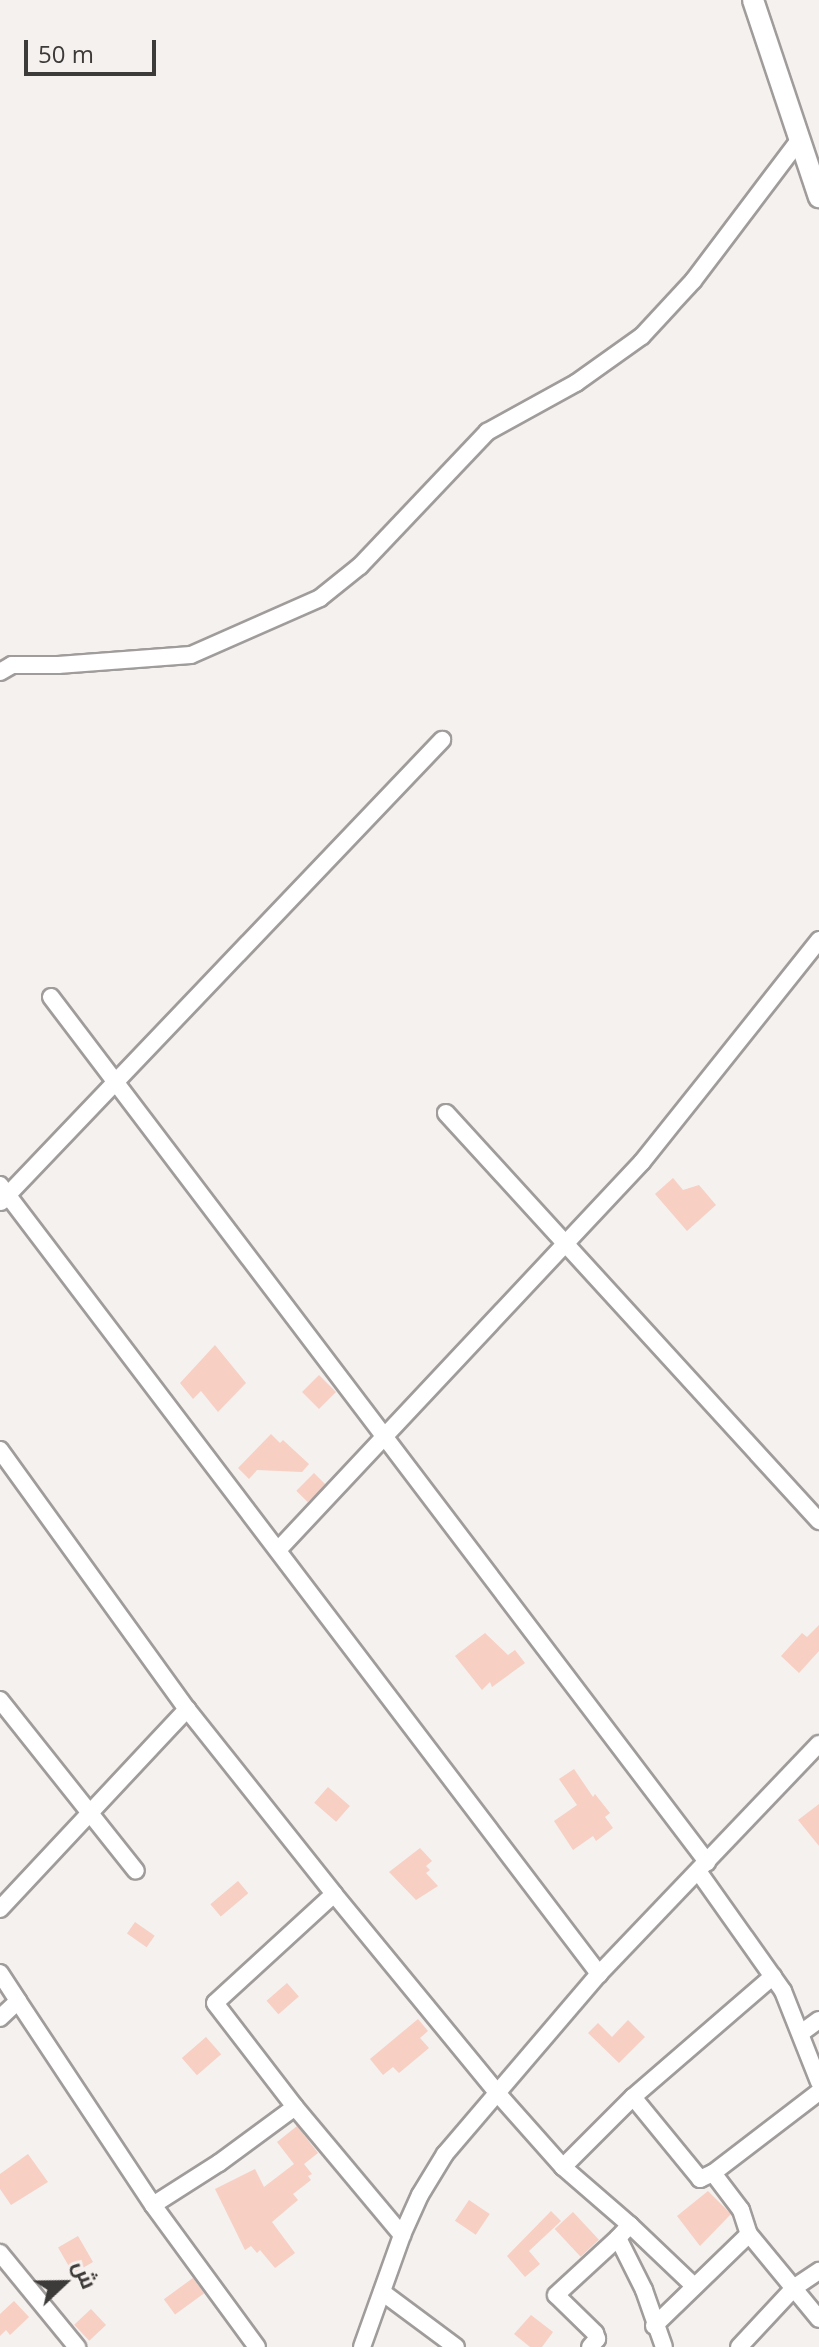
<!DOCTYPE html>
<html>
<head>
<meta charset="utf-8">
<style>
	body { margin:0 }
	#map { position:relative; width:819px; height:2347px; overflow:hidden; background:#f5f1ef; font-family:"Open Sans",Cairo,sans-serif }
	div>[style] { position:absolute }
	.building>* { inset:0; background:#f7cfc3; transform-origin:0 0 }
	.roads { filter:drop-shadow(2px 0 #a09c9b) drop-shadow(-2px 0 #a09c9b) drop-shadow(0 2px #a09c9b) drop-shadow(0 -2px #a09c9b) }
	.minor>* { height:16px; margin:-8px; padding:0 8px; transform-origin:8px; border-radius:8px; background:#fff }
	.tertiary>* { height:20px; margin:-10px; padding:0 10px; transform-origin:10px; border-radius:10px; background:#fff }
	span { translate:-50% -50%; white-space:nowrap; text-align:center; line-height:1.15; -webkit-text-stroke:7px #f5f1ef; paint-order:stroke }
	.north { position:absolute; left:24px; top:2243px; width:80px; height:80px; -webkit-text-stroke:6px #f5f1ef; paint-order:stroke; rotate:68deg; font-size:22px; font-weight:700; line-height:32px; text-align:center; color:#3d3b3a }
	.north::after { content:''; display:block; margin:auto; width:28px; height:36px; background:#3d3b3a; clip-path:polygon(50% 0,100% 100%,50% 72%,0 100%) }
	.scale { position:absolute; left:24px; top:40px; width:132px; height:36px; box-sizing:border-box; border:4px solid #3d3b3a; border-top:0; padding-left:10px; font-size:24px; line-height:28px; white-space:nowrap; color:#3d3b3a; -webkit-text-stroke:6px #f5f1ef; paint-order:stroke }
</style>
</head>
<body>
<div id="map">
	<div class="building">
		<i style="clip-path:polygon(673px 1178px,683px 1190px,699px 1185px,716px 1205px,687px 1231px,655px 1194px)"></i>
		<i style="clip-path:polygon(215px 1345px,246px 1383px,218px 1412px,201px 1391px,193px 1399px,180px 1383px)"></i>
		<i style="left:319px;top:1375px;width:24px;height:24px;rotate:45deg"></i>
		<i style="clip-path:polygon(271px 1434px,280px 1443px,283px 1440px,309px 1464px,302px 1472px,257px 1470px,249px 1479px,238px 1468px)"></i>
		<i style="left:314px;top:1473px;width:16px;height:25px;rotate:45deg"></i>
		<i style="clip-path:polygon(819px 1625px,819px 1651px,799px 1673px,781px 1656px,802px 1633px,807px 1637px)"></i>
		<i style="clip-path:polygon(485px 1633px,508px 1655px,515px 1650px,525px 1663px,492px 1687px,490px 1682px,482px 1690px,455px 1656px)"></i>
		<i style="clip-path:polygon(574px 1769px,593px 1797px,595px 1794px,610px 1813px,605px 1817px,613px 1828px,596px 1841px,593px 1836px,573px 1850px,554px 1821px,577px 1805px,559px 1779px)"></i>
		<i style="left:328px;top:1787px;width:29px;height:21px;rotate:41deg"></i>
		<i style="clip-path:polygon(819px 1804px,819px 1846px,798px 1820px)"></i>
		<i style="clip-path:polygon(420px 1848px,432px 1861px,426px 1866px,430px 1870px,426px 1873px,438px 1886px,416px 1900px,389px 1872px)"></i>
		<i style="left:238px;top:1881px;width:16px;height:36px;rotate:50deg"></i>
		<i style="left:135px;top:1922px;width:24px;height:14px;rotate:35deg"></i>
		<i style="left:287px;top:1983px;width:18px;height:27px;rotate:49deg"></i>
		<i style="clip-path:polygon(418px 2019px,428px 2031px,420px 2038px,429px 2048px,399px 2073px,393px 2067px,383px 2075px,370px 2059px)"></i>
		<i style="clip-path:polygon(628px 2020px,645px 2037px,619px 2063px,588px 2033px,598px 2023px,612px 2037px)"></i>
		<i style="left:206px;top:2037px;width:23px;height:32px;rotate:49deg"></i>
		<i style="clip-path:polygon(297px 2126px,318px 2153px,304px 2164px,312px 2174px,308px 2176px,311px 2180px,293px 2194px,298px 2200px,272px 2222px,295px 2253px,275px 2268px,260px 2250px,257px 2253px,251px 2246px,245px 2250px,215px 2189px,255px 2169px,264px 2187px,294px 2164px,277px 2142px)"></i>
		<i style="clip-path:polygon(28px 2154px,48px 2182px,11px 2205px,0 2189px,0 2174px)"></i>
		<i style="clip-path:polygon(708px 2191px,731px 2214px,700px 2246px,677px 2216px)"></i>
		<i style="left:469px;top:2200px;width:25px;height:25px;rotate:34deg"></i>
		<i style="clip-path:polygon(551px 2211px,561px 2221px,529px 2251px,540px 2264px,525px 2277px,507px 2256px)"></i>
		<i style="left:573px;top:2212px;width:38px;height:25px;rotate:47deg"></i>
		<i style="left:78px;top:2236px;width:30px;height:23px;rotate:60deg"></i>
		<i style="left:193px;top:2278px;width:19px;height:36px;rotate:54deg"></i>
		<i style="clip-path:polygon(14px 2301px,29px 2317px,10px 2335px,6px 2330px,0 2336px,0 2314px)"></i>
		<i style="left:91px;top:2309px;width:22px;height:23px;rotate:47deg"></i>
		<i style="clip-path:polygon(531px 2315px,553px 2332px,542px 2347px,530px 2347px,514px 2334px)"></i>
	</div>
	<div class="roads">
		<div class="minor">
			<i style="left:0;top:672px;width:14px;rotate:-30deg"></i>
			<i style="left:12px;top:665px;width:46px"></i>
			<i style="left:58px;top:665px;width:133px;rotate:-4.3deg"></i>
			<i style="left:191px;top:655px;width:141px;rotate:-23.8deg"></i>
			<i style="left:320px;top:598px;width:51px;rotate:-38.7deg"></i>
			<i style="left:360px;top:566px;width:185px;rotate:-46.5deg"></i>
			<i style="left:487px;top:432px;width:102px;rotate:-28.8deg"></i>
			<i style="left:576px;top:383px;width:81px;rotate:-35.5deg"></i>
			<i style="left:642px;top:336px;width:75px;rotate:-47.2deg"></i>
			<i style="left:693px;top:281px;width:178px;rotate:-53deg"></i>
			<i style="left:51px;top:997px;width:1086px;rotate:52.82deg"></i>
			<i style="left:446px;top:1113px;width:553px;rotate:47.57deg"></i>
			<i style="left:0;top:1185px;width:991px;rotate:52.79deg"></i>
			<i style="left:1px;top:1202px;width:639px;rotate:-46.33deg"></i>
			<i style="left:0;top:1450px;width:319px;rotate:54.2deg"></i>
			<i style="left:187px;top:1709px;width:236px;rotate:51.5deg"></i>
			<i style="left:334px;top:1894px;width:260px;rotate:50.6deg"></i>
			<i style="left:499px;top:2095px;width:96px;rotate:48.4deg"></i>
			<i style="left:563px;top:2167px;width:89px;rotate:40.9deg"></i>
			<i style="left:630px;top:2225px;width:18px;rotate:133deg"></i>
			<i style="left:618px;top:2238px;width:58px;rotate:63.4deg"></i>
			<i style="left:644px;top:2290px;width:60px;rotate:70.7deg"></i>
			<i style="left:278px;top:1550px;width:532px;rotate:-46.83deg"></i>
			<i style="left:642px;top:1162px;width:284px;rotate:-51.4deg"></i>
			<i style="left:0;top:1700px;width:218px;rotate:51.5deg"></i>
			<i style="left:698px;top:1871px;width:147px;rotate:54.7deg"></i>
			<i style="left:783px;top:1991px;width:98px;rotate:68.4deg"></i>
			<i style="left:334px;top:1894px;width:161px;rotate:137.5deg"></i>
			<i style="left:215px;top:2003px;width:131px;rotate:52.4deg"></i>
			<i style="left:295px;top:2107px;width:167px;rotate:50.1deg"></i>
			<i style="left:0;top:1909px;width:274px;rotate:-46.9deg"></i>
			<i style="left:0;top:1973px;width:33px;rotate:57deg"></i>
			<i style="left:18px;top:2001px;width:25px;rotate:137deg"></i>
			<i style="left:18px;top:2001px;width:245px;rotate:56.5deg"></i>
			<i style="left:153px;top:2205px;width:176px;rotate:53.8deg"></i>
			<i style="left:801px;top:2033px;width:22px;rotate:-36deg"></i>
			<i style="left:633px;top:2097px;width:106px;rotate:50.7deg"></i>
			<i style="left:700px;top:2179px;width:14px;rotate:-25deg"></i>
			<i style="left:713px;top:2173px;width:133px;rotate:-37.4deg"></i>
			<i style="left:563px;top:2167px;width:99px;rotate:-45deg"></i>
			<i style="left:633px;top:2097px;width:185px;rotate:-40.8deg"></i>
			<i style="left:713px;top:2173px;width:46px;rotate:52.9deg"></i>
			<i style="left:741px;top:2210px;width:25px;rotate:72deg"></i>
			<i style="left:153px;top:2205px;width:78px;rotate:-32.5deg"></i>
			<i style="left:219px;top:2163px;width:94px;rotate:-36.4deg"></i>
			<i style="left:630px;top:2225px;width:87px;rotate:43.6deg"></i>
			<i style="left:0;top:2253px;width:122px;rotate:50.7deg"></i>
			<i style="left:382px;top:2292px;width:92px;rotate:36.6deg"></i>
			<i style="left:654px;top:2326px;width:132px;rotate:-44.1deg"></i>
			<i style="left:749px;top:2234px;width:110px;rotate:50.5deg"></i>
			<i style="left:362px;top:2347px;width:119px;rotate:-70.3deg"></i>
			<i style="left:402px;top:2235px;width:44px;rotate:-65.8deg"></i>
			<i style="left:420px;top:2195px;width:48px;rotate:-58.6deg"></i>
			<i style="left:445px;top:2154px;width:237px;rotate:-49.5deg"></i>
			<i style="left:599px;top:1974px;width:318px;rotate:-46.3deg"></i>
			<i style="left:590px;top:2347px;width:11px;rotate:-49deg"></i>
			<i style="left:597px;top:2339px;width:6px;rotate:-108deg"></i>
			<i style="left:595px;top:2333px;width:54px;rotate:-135.7deg"></i>
			<i style="left:556px;top:2295px;width:84px;rotate:-42.6deg"></i>
			<i style="left:739px;top:2347px;width:82px;rotate:-47deg"></i>
			<i style="left:795px;top:2287px;width:29px;rotate:-34deg"></i>
		</div>
		<div class="tertiary">
			<i style="left:753px;top:0;width:208px;rotate:71.5deg"></i>
		</div>
	</div>
	<div class="north">ش</div>
	<div class="scale">50 m</div>
</div>
</body>
</html>
